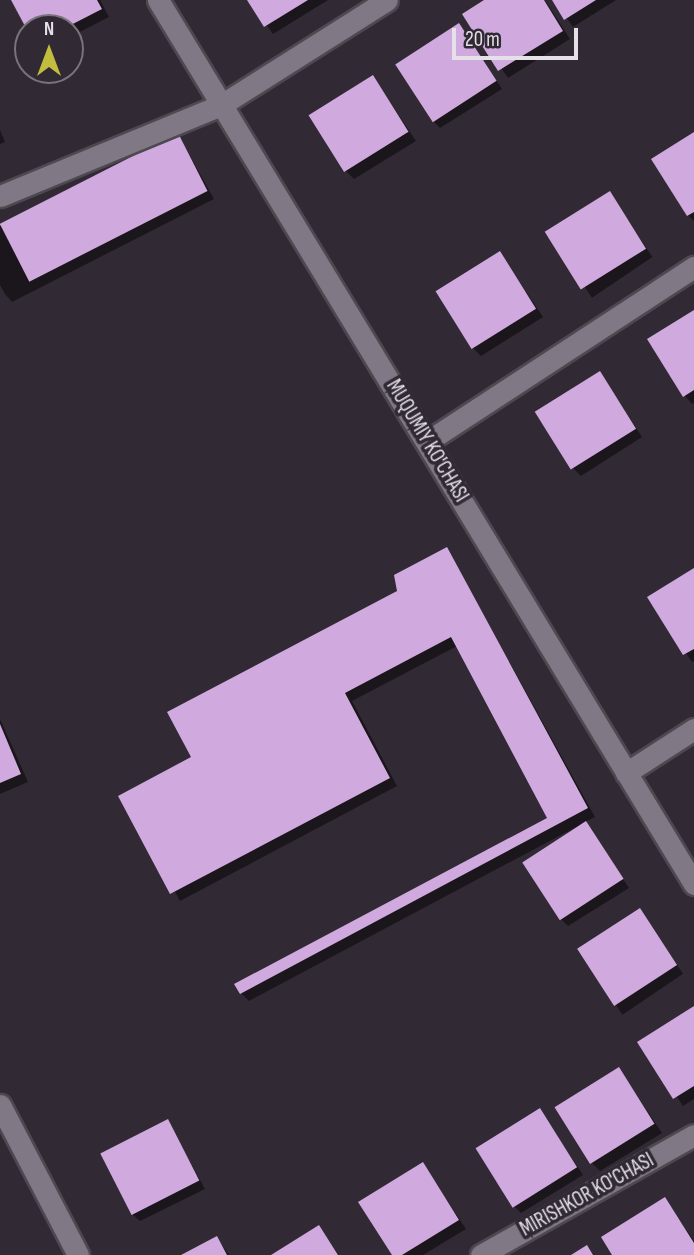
<!DOCTYPE html>
<html>
<head>
<meta charset="utf-8">
<style>
	body { margin:0 }
	#map { position:relative; width:694px; height:1255px; overflow:hidden; background:#312a34; font-family:"Sofia Sans Condensed",sans-serif }
	div>[style] { position:absolute }
	.shadow>* { inset:0; background:#0007; transform-origin:0 0 }
	.building>* { inset:0; background:#d0aadf; transform-origin:0 0 }
	.roads { filter:drop-shadow(2px 0 #4e4951) drop-shadow(-2px 0 #4e4951) drop-shadow(0 2px #4e4951) drop-shadow(0 -2px #4e4951) }
	.street>* { height:21px; margin:-10.5px; padding:0 10.5px; transform-origin:10.5px; border-radius:10.5px; background:#807884 }
	span { translate:-50% -50%; white-space:nowrap; text-align:center; line-height:1.15; -webkit-text-stroke:7px #312a34; paint-order:stroke }
	.street-label { font-size:21px; color:#e6e1e8 }
	.north { position:absolute; left:14px; top:14px; width:70px; height:70px; box-sizing:border-box; background:#312a34; border:2px solid #79737c; border-radius:50%; rotate:0deg; font-size:19px; font-weight:700; line-height:28px; text-align:center; color:#e6e1e8 }
	.north::after { content:''; display:block; margin:auto; width:24px; height:32px; background:#c3bd3e; clip-path:polygon(50% 0,100% 100%,50% 72%,0 100%) }
	.scale { position:absolute; left:452px; top:28px; width:126px; height:32px; box-sizing:border-box; border:4px solid #e6e1e8; border-top:0; padding-left:9px; font-size:21px; line-height:24px; white-space:nowrap; color:#e6e1e8; -webkit-text-stroke:5px #312a34; paint-order:stroke }
</style>
</head>
<body>
<div id="map">
	<div class="shadow">
		<i style="clip-path:polygon(13px 0,100px 0,109px 17px,70px 37px,70px 28px,28px 28px)"></i>
		<i style="clip-path:polygon(249px 0,328px 0,273px 34px)"></i>
		<i style="clip-path:polygon(487px 0,545px 0,570px 39px,508px 78px,464px 14px)"></i>
		<i style="clip-path:polygon(554px 0,616px 0,573px 27px)"></i>
		<i style="clip-path:polygon(459px 25px,502px 89px,440px 128px,432px 120px)"></i>
		<i style="clip-path:polygon(373px 77px,416px 141px,354px 179px,346px 171px)"></i>
		<i style="clip-path:polygon(0 130px,5px 142px,0 144px)"></i>
		<i style="clip-path:polygon(694px 134px,694px 221px,688px 215px)"></i>
		<i style="clip-path:polygon(178px 135px,214px 199px,12px 302px,5px 294px,0 285px,0 226px)"></i>
		<i style="left:610px;top:194px;width:76px;height:73px;rotate:56deg"></i>
		<i style="clip-path:polygon(500px 253px,543px 317px,481px 356px,473px 348px)"></i>
		<i style="clip-path:polygon(694px 312px,694px 403px,692px 404px,685px 396px)"></i>
		<i style="clip-path:polygon(600px 373px,642px 437px,581px 476px,573px 468px)"></i>
		<i style="clip-path:polygon(447px 549px,595px 817px,585px 822px,629px 888px,568px 926px,560px 918px,524px 862px,576px 827px,249px 1001px,241px 993px,549px 819px,457px 646px,352px 701px,397px 786px,180px 901px,121px 796px,193px 758px)"></i>
		<i style="clip-path:polygon(694px 570px,694px 661px,692px 662px,649px 598px)"></i>
		<i style="clip-path:polygon(0 719px,28px 782px,0 794px)"></i>
		<i style="left:640px;top:910px;width:77px;height:73px;rotate:56deg"></i>
		<i style="clip-path:polygon(694px 1008px,694px 1099px,683px 1106px,640px 1042px)"></i>
		<i style="clip-path:polygon(619px 1069px,662px 1133px,600px 1171px,592px 1163px)"></i>
		<i style="clip-path:polygon(540px 1110px,583px 1175px,521px 1213px,513px 1205px)"></i>
		<i style="clip-path:polygon(168px 1122px,205px 1189px,140px 1221px,132px 1214px)"></i>
		<i style="clip-path:polygon(423px 1165px,466px 1229px,423px 1255px,394px 1255px)"></i>
		<i style="clip-path:polygon(665px 1199px,694px 1241px,694px 1255px,614px 1255px)"></i>
		<i style="clip-path:polygon(319px 1227px,339px 1255px,274px 1255px)"></i>
		<i style="clip-path:polygon(217px 1238px,229px 1255px,185px 1255px)"></i>
	</div>
	<div class="building">
		<i style="clip-path:polygon(11px 0,97px 0,102px 9px,65px 28px,26px 28px)"></i>
		<i style="clip-path:polygon(247px 0,308px 0,264px 27px)"></i>
		<i style="clip-path:polygon(484px 0,544px 0,563px 31px,498px 71px,462px 14px)"></i>
		<i style="clip-path:polygon(552px 0,596px 0,564px 20px)"></i>
		<i style="left:459px;top:23px;width:69px;height:76px;rotate:57deg"></i>
		<i style="left:373px;top:75px;width:67px;height:76px;rotate:58deg"></i>
		<i style="clip-path:polygon(694px 132px,694px 212px,687px 216px,651px 159px)"></i>
		<i style="left:178px;top:133px;width:65px;height:200px;rotate:63deg"></i>
		<i style="left:610px;top:191px;width:68px;height:77px;rotate:58deg"></i>
		<i style="left:500px;top:251px;width:68px;height:76px;rotate:58deg"></i>
		<i style="clip-path:polygon(694px 310px,694px 390px,683px 397px,647px 339px)"></i>
		<i style="left:600px;top:371px;width:68px;height:77px;rotate:58deg"></i>
		<i style="clip-path:polygon(447px 547px,588px 808px,240px 994px,234px 984px,547px 818px,451px 637px,345px 693px,390px 778px,170px 894px,118px 796px,191px 757px,167px 712px,397px 591px,394px 575px)"></i>
		<i style="clip-path:polygon(694px 568px,694px 649px,683px 655px,647px 597px)"></i>
		<i style="clip-path:polygon(0 724px,21px 774px,0 783px)"></i>
		<i style="left:586px;top:821px;width:69px;height:76px;rotate:57deg"></i>
		<i style="left:640px;top:908px;width:68px;height:75px;rotate:57deg"></i>
		<i style="clip-path:polygon(694px 1006px,694px 1086px,673px 1099px,637px 1042px)"></i>
		<i style="left:619px;top:1067px;width:67px;height:76px;rotate:58deg"></i>
		<i style="left:540px;top:1108px;width:70px;height:76px;rotate:58deg"></i>
		<i style="left:168px;top:1119px;width:69px;height:76px;rotate:63deg"></i>
		<i style="clip-path:polygon(423px 1162px,459px 1220px,402px 1255px,392px 1255px,358px 1202px)"></i>
		<i style="clip-path:polygon(665px 1197px,694px 1243px,694px 1255px,612px 1255px,601px 1237px)"></i>
		<i style="clip-path:polygon(319px 1225px,338px 1255px,271px 1255px)"></i>
		<i style="clip-path:polygon(217px 1236px,227px 1255px,181px 1255px)"></i>
		<i style="clip-path:polygon(587px 1245px,593px 1255px,571px 1255px)"></i>
	</div>
	<div class="roads">
		<div class="street">
			<i style="left:158px;top:0;width:1034px;rotate:58.77deg"></i>
			<i style="left:0;top:196px;width:239px;rotate:-22.4deg"></i>
			<i style="left:221px;top:105px;width:196px;rotate:-32.3deg"></i>
			<i style="left:428px;top:441px;width:318px;rotate:-33.2deg"></i>
			<i style="left:626px;top:773px;width:81px;rotate:-32.9deg"></i>
			<i style="left:0;top:1105px;width:169px;rotate:62.5deg"></i>
			<i style="left:481px;top:1255px;width:244px;rotate:-29.4deg"></i>
		</div>
	</div>
	<div class="street-label">
		<span style="left:427px;top:441px;rotate:59deg">MUQUMIY KO'CHASI</span>
		<span style="left:587px;top:1195px;rotate:-29deg">MIRISHKOR KO'CHASI</span>
	</div>
	<div class="north">N</div>
	<div class="scale">20 m</div>
</div>
</body>
</html>
